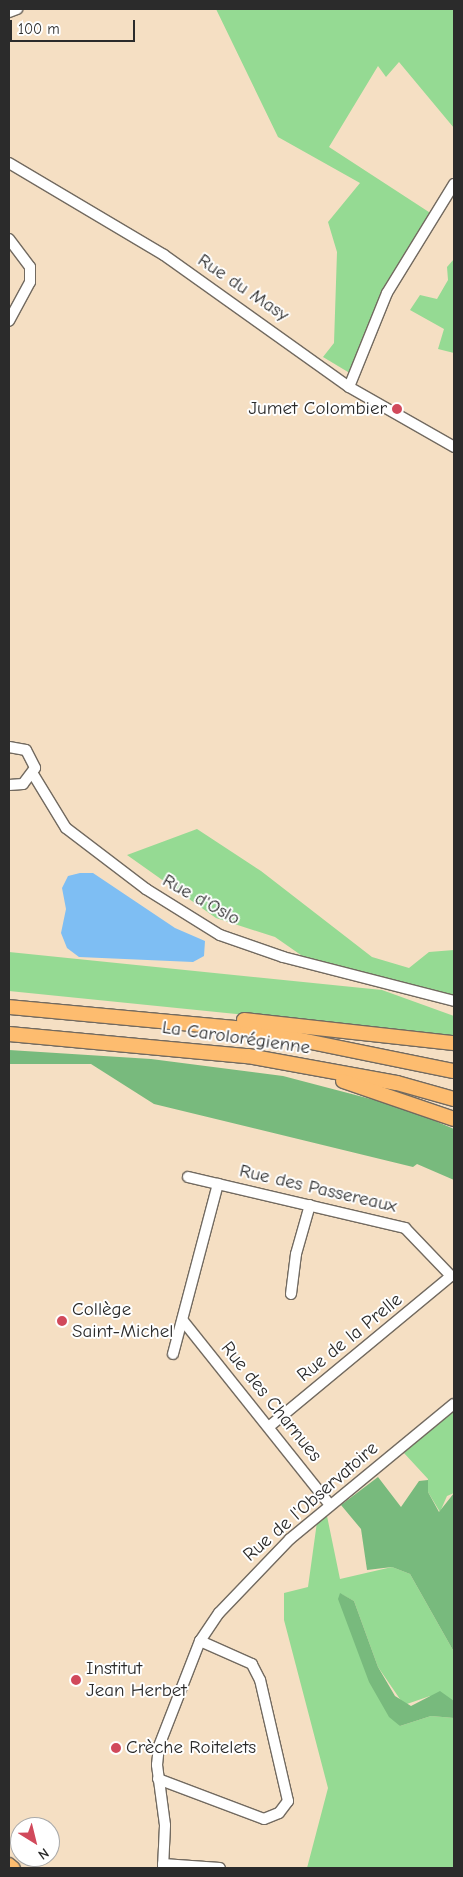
<!DOCTYPE html>
<html>
<head>
<meta charset="utf-8">
<style>
	body { margin:0 }
	#map { position:relative; width:463px; height:1877px; overflow:hidden; background:#f5dfc3; font-family:"Comic Neue",sans-serif }
	div>[style] { position:absolute }
	.green>* { inset:0; background:#95da93 }
	.forest>* { inset:0; background:#78ba7d }
	.water>* { inset:0; background:#7ebef3 }
	.roads { filter:drop-shadow(1px 0 #726a60) drop-shadow(-1px 0 #726a60) drop-shadow(0 1px #726a60) drop-shadow(0 -1px #726a60) }
	.minor>* { height:10px; margin:-5px; padding:0 5px; transform-origin:5px; border-radius:5px; background:#fff }
	.major>* { height:12px; margin:-6px; padding:0 6px; transform-origin:6px; border-radius:6px; background:#fdbc6f }
	.highway>* { height:14px; margin:-7px; padding:0 7px; transform-origin:7px; border-radius:7px; background:#fdbc6f }
	.dots>* { width:14px; height:14px; translate:-50% -50%; box-sizing:border-box; border:2px solid #fff; border-radius:50% }
	span { translate:-50% -50%; white-space:nowrap; text-align:center; line-height:1.15; -webkit-text-stroke:4px #fff; paint-order:stroke }
	.street-label { font-size:19px; color:#2b2b2b }
	.poi-label { font-size:19px; color:#2b2b2b }
	.right { translate:-100% -50%; text-align:right }
	.left { translate:0 -50%; text-align:left }
	.frame { position:absolute; inset:0; border:10px solid #2b2b2b; pointer-events:none }
	.north { position:absolute; left:10px; top:1817px; width:50px; height:50px; box-sizing:border-box; background:#fff; border:1px solid #aaa; border-radius:50%; rotate:144deg; font-size:14px; font-weight:700; line-height:20px; text-align:center; color:#2b2b2b }
	.north::after { content:''; display:block; margin:auto; width:18px; height:22px; background:#d1495b; clip-path:polygon(50% 0,100% 100%,50% 72%,0 100%) }
	.scale { position:absolute; left:10px; top:20px; width:125px; height:22px; box-sizing:border-box; border:2px solid #2b2b2b; border-top:0; padding-left:6px; font-size:15px; line-height:18px; white-space:nowrap; color:#2b2b2b; -webkit-text-stroke:4px #fff; paint-order:stroke }
</style>
</head>
<body>
<div id="map">
	<div class="green">
		<i style="clip-path:polygon(216px 9px,454px 9px,454px 128px,399px 62px,386px 77px,378px 66px,329px 147px,435px 216px,384px 301px,353px 375px,323px 357px,334px 343px,337px 252px,328px 222px,360px 183px,278px 137px)"></i>
		<i style="clip-path:polygon(454px 259px,454px 353px,438px 349px,444px 329px,410px 310px,420px 295px,437px 299px,448px 280px,447px 267px)"></i>
		<i style="clip-path:polygon(197px 829px,261px 871px,372px 957px,409px 968px,429px 952px,454px 950px,454px 1002px,308px 960px,275px 937px,216px 918px,127px 855px)"></i>
		<i style="clip-path:polygon(9px 952px,382px 990px,454px 1016px,454px 1036px,9px 991px)"></i>
		<i style="clip-path:polygon(454px 1409px,454px 1493px,447px 1496px,440px 1512px,428px 1492px,428px 1479px,404px 1453px)"></i>
		<i style="clip-path:polygon(327px 1516px,340px 1579px,392px 1567px,410px 1574px,454px 1652px,454px 1701px,430px 1696px,404px 1705px,378px 1667px,354px 1601px,341px 1594px,400px 1726px,431px 1716px,454px 1718px,454px 1868px,307px 1868px,328px 1788px,284px 1620px,284px 1593px,308px 1587px,317px 1522px)"></i>
	</div>
	<div class="forest">
		<i style="clip-path:polygon(9px 1050px,151px 1059px,283px 1076px,405px 1108px,454px 1129px,454px 1180px,417px 1164px,413px 1167px,154px 1104px,91px 1064px,9px 1064px)"></i>
		<i style="clip-path:polygon(378px 1477px,401px 1507px,419px 1481px,428px 1480px,428px 1492px,439px 1512px,454px 1493px,454px 1652px,410px 1574px,392px 1567px,367px 1570px,361px 1529px,341px 1505px)"></i>
		<i style="clip-path:polygon(340px 1593px,354px 1601px,378px 1667px,395px 1696px,411px 1706px,440px 1691px,454px 1701px,454px 1718px,431px 1716px,400px 1726px,389px 1717px,369px 1682px,338px 1599px)"></i>
	</div>
	<div class="water">
		<i style="clip-path:polygon(80px 873px,93px 873px,175px 928px,205px 941px,204px 956px,193px 962px,79px 957px,67px 948px,61px 933px,66px 909px,62px 888px,68px 876px)"></i>
	</div>
	<div class="roads">
		<div class="minor">
			<i style="left:9px;top:12px;width:9px;rotate:-21deg"></i>
			<i style="left:9px;top:163px;width:180px;rotate:30.7deg"></i>
			<i style="left:164px;top:255px;width:227px;rotate:35.5deg"></i>
			<i style="left:349px;top:387px;width:121px;rotate:29.7deg"></i>
			<i style="left:9px;top:239px;width:35px;rotate:53deg"></i>
			<i style="left:30px;top:267px;width:15px;rotate:90deg"></i>
			<i style="left:30px;top:282px;width:44px;rotate:118.3deg"></i>
			<i style="left:349px;top:387px;width:101px;rotate:-68deg"></i>
			<i style="left:387px;top:293px;width:128px;rotate:-58.4deg"></i>
			<i style="left:9px;top:747px;width:17px;rotate:10deg"></i>
			<i style="left:26px;top:750px;width:20px;rotate:63deg"></i>
			<i style="left:35px;top:768px;width:20px;rotate:127deg"></i>
			<i style="left:23px;top:784px;width:14px;rotate:176deg"></i>
			<i style="left:33px;top:774px;width:63px;rotate:58.6deg"></i>
			<i style="left:66px;top:828px;width:101px;rotate:37.3deg"></i>
			<i style="left:146px;top:889px;width:87px;rotate:31.9deg"></i>
			<i style="left:220px;top:935px;width:67px;rotate:19.2deg"></i>
			<i style="left:283px;top:957px;width:177px;rotate:14.4deg"></i>
			<i style="left:188px;top:1177px;width:223px;rotate:13.2deg"></i>
			<i style="left:405px;top:1228px;width:66px;rotate:46.2deg"></i>
			<i style="left:451px;top:1276px;width:235px;rotate:140.4deg"></i>
			<i style="left:291px;top:1294px;width:40px;rotate:-82.9deg"></i>
			<i style="left:296px;top:1254px;width:51px;rotate:-74.1deg"></i>
			<i style="left:184px;top:1322px;width:234px;rotate:51.4deg"></i>
			<i style="left:173px;top:1354px;width:176px;rotate:-75.2deg"></i>
			<i style="left:158px;top:1779px;width:113px;rotate:20.7deg"></i>
			<i style="left:264px;top:1819px;width:16px;rotate:-22deg"></i>
			<i style="left:279px;top:1813px;width:15px;rotate:-53deg"></i>
			<i style="left:288px;top:1801px;width:124px;rotate:-103deg"></i>
			<i style="left:260px;top:1680px;width:18px;rotate:-117deg"></i>
			<i style="left:252px;top:1664px;width:57px;rotate:-156.1deg"></i>
			<i style="left:163px;top:1864px;width:57px;rotate:4deg"></i>
			<i style="left:163px;top:1868px;width:43px;rotate:-87.3deg"></i>
			<i style="left:165px;top:1825px;width:61px;rotate:-97.6deg"></i>
			<i style="left:157px;top:1765px;width:19px;rotate:-84deg"></i>
			<i style="left:159px;top:1746px;width:113px;rotate:-68.7deg"></i>
			<i style="left:200px;top:1641px;width:34px;rotate:-56deg"></i>
			<i style="left:219px;top:1613px;width:103px;rotate:-46.2deg"></i>
			<i style="left:290px;top:1539px;width:212px;rotate:-39.5deg"></i>
		</div>
		<div class="major">
			<i style="left:9px;top:1864px;width:6px;rotate:39deg"></i>
		</div>
		<div class="highway">
			<i style="left:9px;top:1007px;width:239px;rotate:5.3deg"></i>
			<i style="left:247px;top:1029px;width:211px;rotate:11.5deg"></i>
			<i style="left:244px;top:1020px;width:211px;rotate:6.3deg"></i>
			<i style="left:9px;top:1034px;width:240px;rotate:5.3deg"></i>
			<i style="left:248px;top:1056px;width:151px;rotate:10.3deg"></i>
			<i style="left:397px;top:1083px;width:59px;rotate:15.7deg"></i>
			<i style="left:343px;top:1081px;width:117px;rotate:18.9deg"></i>
		</div>
	</div>
	<div class="dots">
		<i style="left:397px;top:409px;background:#d1495b"></i>
		<i style="left:62px;top:1321px;background:#d1495b"></i>
		<i style="left:76px;top:1680px;background:#d1495b"></i>
		<i style="left:116px;top:1748px;background:#d1495b"></i>
	</div>
	<div class="street-label">
		<span style="left:243px;top:288px;rotate:34deg">Rue du Masy</span>
		<span style="left:201px;top:900px;rotate:29deg">Rue d'Oslo</span>
		<span style="left:236px;top:1038px;rotate:8deg">La Carolorégienne</span>
		<span style="left:318px;top:1189px;rotate:13deg">Rue des Passereaux</span>
		<span style="left:350px;top:1338px;rotate:-39deg">Rue de la Prelle</span>
		<span style="left:271px;top:1402px;rotate:51deg">Rue des Charnues</span>
		<span style="left:311px;top:1502px;rotate:-41deg">Rue de l'Observatoire</span>
	</div>
	<div class="poi-label">
		<span class="right" style="left:387px;top:409px">Jumet Colombier</span>
		<span class="left" style="left:72px;top:1321px">Collège<br>Saint-Michel</span>
		<span class="left" style="left:86px;top:1680px">Institut<br>Jean Herbet</span>
		<span class="left" style="left:126px;top:1748px">Crèche Roitelets</span>
	</div>
	<div class="frame"></div>
	<div class="north">N</div>
	<div class="scale">100 m</div>
</div>
</body>
</html>
